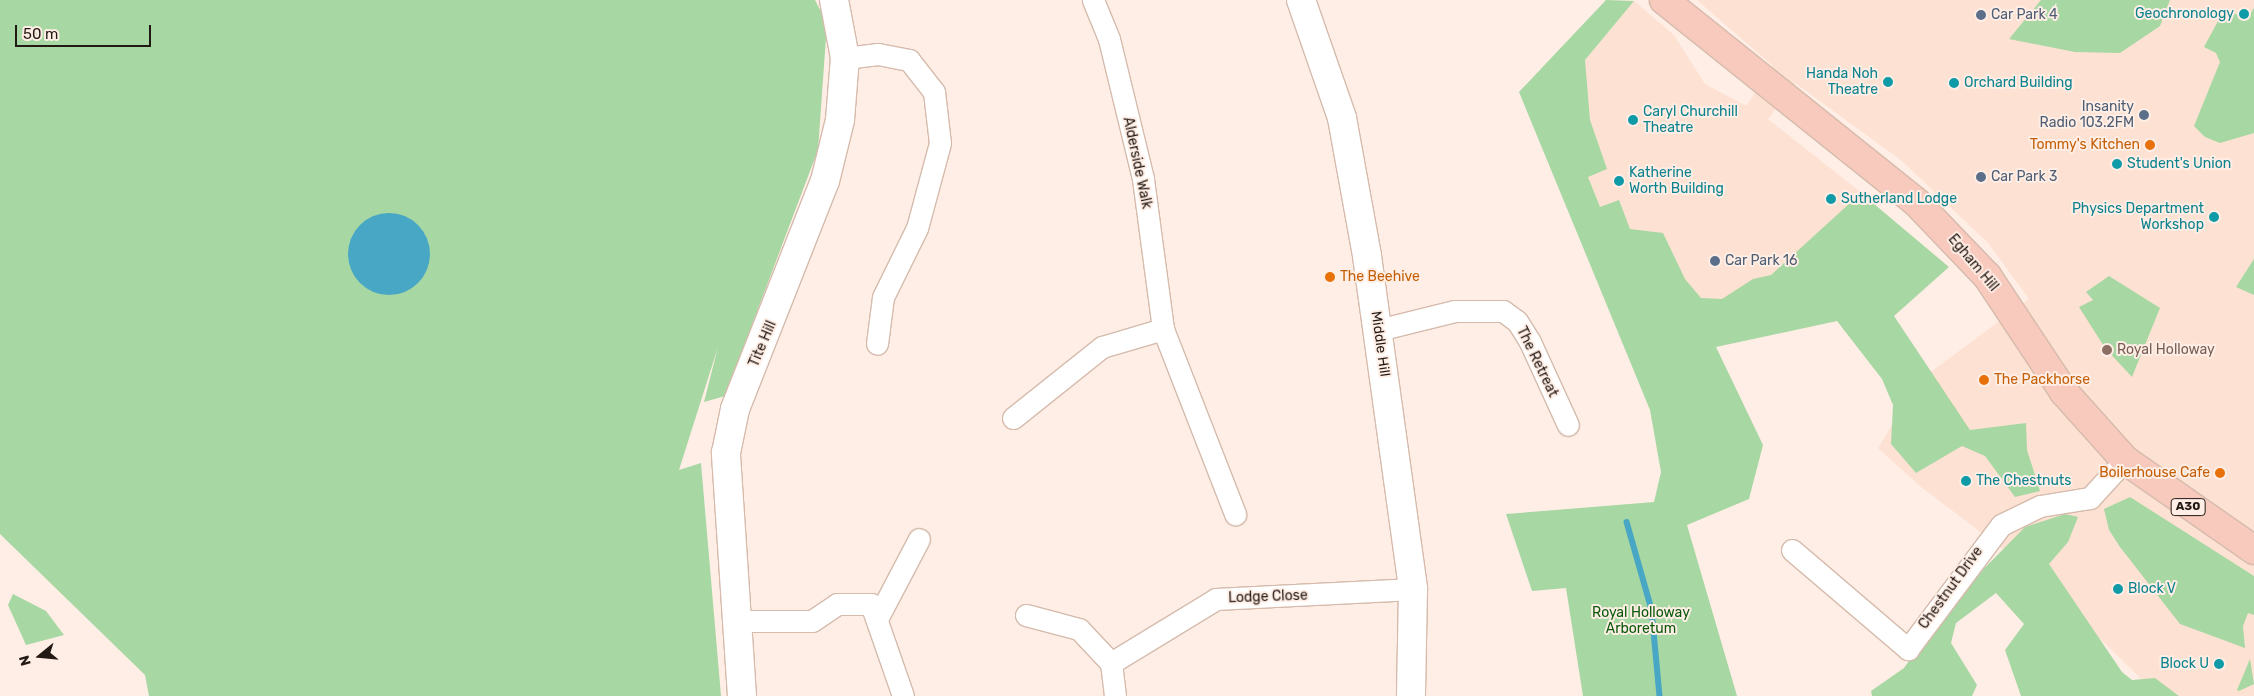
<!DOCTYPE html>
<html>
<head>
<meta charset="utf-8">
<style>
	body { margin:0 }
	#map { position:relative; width:2254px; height:696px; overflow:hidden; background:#ffeee5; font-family:Rubik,sans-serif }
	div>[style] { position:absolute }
	.built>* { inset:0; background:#fde1d2 }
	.green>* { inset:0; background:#a7d7a3 }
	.water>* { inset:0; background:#48a7c5 }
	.round { border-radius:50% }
	.stream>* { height:5.5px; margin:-2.75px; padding:0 2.75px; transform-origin:2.75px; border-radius:2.75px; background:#48a7c5 }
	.roads { filter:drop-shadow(1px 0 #d5bbac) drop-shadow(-1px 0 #d5bbac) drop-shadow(0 1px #d5bbac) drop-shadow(0 -1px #d5bbac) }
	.street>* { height:21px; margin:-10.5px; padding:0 10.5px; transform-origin:10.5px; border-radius:10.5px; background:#fff }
	.secondary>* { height:28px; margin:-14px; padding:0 14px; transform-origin:14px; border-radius:14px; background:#fff }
	.primary>* { height:28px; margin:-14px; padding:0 14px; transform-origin:14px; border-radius:14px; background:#f8cabd }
	.dots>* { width:14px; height:14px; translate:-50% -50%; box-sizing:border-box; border:2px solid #ffeee5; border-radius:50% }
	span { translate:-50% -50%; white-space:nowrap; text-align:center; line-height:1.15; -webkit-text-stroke:4px #ffeee5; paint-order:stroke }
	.shield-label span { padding:1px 4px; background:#ffeee5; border:1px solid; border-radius:4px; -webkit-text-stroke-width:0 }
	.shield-label { font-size:12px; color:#221914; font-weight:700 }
	.culture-label { font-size:14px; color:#0d838f }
	.right { translate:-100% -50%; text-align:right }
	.left { translate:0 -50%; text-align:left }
	.service-label { font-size:14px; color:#4e5e75 }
	.food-label { font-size:14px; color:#c56008 }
	.street-label { font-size:14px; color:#221914 }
	.education-label { font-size:14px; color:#785e54 }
	.park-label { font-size:14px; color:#09580b }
	.north { position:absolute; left:15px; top:631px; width:50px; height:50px; -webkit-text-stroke:4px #ffeee5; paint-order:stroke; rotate:253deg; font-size:14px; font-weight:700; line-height:20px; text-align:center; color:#221914 }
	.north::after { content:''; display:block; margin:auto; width:18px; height:22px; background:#221914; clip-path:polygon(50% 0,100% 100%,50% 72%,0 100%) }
	.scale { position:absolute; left:15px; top:25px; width:136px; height:22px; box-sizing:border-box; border:2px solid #221914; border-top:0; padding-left:6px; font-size:15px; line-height:18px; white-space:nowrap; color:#221914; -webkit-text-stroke:4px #ffeee5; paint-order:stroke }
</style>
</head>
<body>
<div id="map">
	<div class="built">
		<i style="clip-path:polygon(1697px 0,2254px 0,2254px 696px,2159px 696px,2024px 565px,1920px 486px,1878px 448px,1920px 380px,2029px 299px,1989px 244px,1902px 161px,1795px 83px,1768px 119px,1868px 198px,1714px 328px,1618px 299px,1582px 182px,1585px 60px,1634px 1px,1674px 35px,1705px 84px,1746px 106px,1773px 66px)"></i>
	</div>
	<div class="green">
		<i style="clip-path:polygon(0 0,815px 0,827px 23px,818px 150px,725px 396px,704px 402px,718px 347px,679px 470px,701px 463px,721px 696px,149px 696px,145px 675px,0 534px)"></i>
		<i style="clip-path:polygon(1606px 0,1634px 1px,1585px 60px,1590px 120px,1607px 169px,1588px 177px,1600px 207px,1619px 200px,1630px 229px,1663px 233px,1685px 279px,1701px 298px,1722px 299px,1753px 279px,1771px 275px,1861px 193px,1949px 267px,1894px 316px,1970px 430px,2026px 423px,2027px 450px,2040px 491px,2015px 497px,1985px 456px,1962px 446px,1916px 473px,1891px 444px,1893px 405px,1882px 379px,1837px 321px,1716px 347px,1763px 445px,1749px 499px,1687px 525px,1737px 696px,1583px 696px,1566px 588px,1532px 591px,1506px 514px,1654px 502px,1661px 472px,1650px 410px,1519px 92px)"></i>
		<i style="clip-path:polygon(2041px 0,2170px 0,2160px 26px,2120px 53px,2075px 52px,2009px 39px)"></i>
		<i style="clip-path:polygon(2225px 8px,2247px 20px,2254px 8px,2254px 133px,2220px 143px,2205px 137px,2194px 126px,2220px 62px,2216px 53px,2204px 47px)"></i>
		<i style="clip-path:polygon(2254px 259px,2254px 295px,2236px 287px)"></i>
		<i style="clip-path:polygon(2109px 276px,2160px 308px,2132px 377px,2105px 348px,2079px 307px,2093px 300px,2086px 292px)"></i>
		<i style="clip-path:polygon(2130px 497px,2254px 576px,2254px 615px,2248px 613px,2243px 626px,2245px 648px,2180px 624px,2120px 547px,2109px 530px,2104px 509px)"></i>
		<i style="clip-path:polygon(2065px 514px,2078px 517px,2068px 542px,2049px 564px,2122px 672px,2132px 680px,2155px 678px,2179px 696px,2021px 696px,2005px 650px,2024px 624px,1996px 593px,1956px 623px,1951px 643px,1977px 685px,1972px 696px,1872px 696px,1871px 691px,1904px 668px,1950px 603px,2025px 527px)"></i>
		<i style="clip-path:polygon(13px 594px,46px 611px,64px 635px,26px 645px,8px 605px)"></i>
		<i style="clip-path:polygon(2250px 659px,2254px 684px,2239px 691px,2237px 690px)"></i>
	</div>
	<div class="water">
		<i class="round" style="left:348px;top:213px;width:82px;height:82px"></i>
	</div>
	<div class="stream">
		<i style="left:1627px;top:522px;width:91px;rotate:74.1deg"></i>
		<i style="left:1652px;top:610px;width:86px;rotate:84.7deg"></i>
	</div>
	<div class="roads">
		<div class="street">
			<i style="left:1093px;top:0;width:42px;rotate:67.7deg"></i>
			<i style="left:1109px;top:39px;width:144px;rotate:76.3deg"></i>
			<i style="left:1143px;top:179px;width:151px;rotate:82.4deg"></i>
			<i style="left:1163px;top:329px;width:199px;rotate:68.7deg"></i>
			<i style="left:845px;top:58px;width:33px;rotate:-7deg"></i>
			<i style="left:878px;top:54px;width:32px;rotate:11deg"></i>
			<i style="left:909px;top:60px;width:41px;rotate:52deg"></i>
			<i style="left:934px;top:92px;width:51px;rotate:83.3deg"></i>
			<i style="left:940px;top:143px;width:88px;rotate:105.1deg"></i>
			<i style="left:917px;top:228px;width:77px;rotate:116.2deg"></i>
			<i style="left:883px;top:297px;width:47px;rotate:97.3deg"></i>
			<i style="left:1378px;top:330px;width:79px;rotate:-13.9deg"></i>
			<i style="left:1455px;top:311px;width:48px"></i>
			<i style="left:1503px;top:311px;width:17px;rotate:36deg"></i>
			<i style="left:1517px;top:321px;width:25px;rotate:58deg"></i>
			<i style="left:1530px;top:342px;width:91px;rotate:65.4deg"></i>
			<i style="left:1013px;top:418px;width:114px;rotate:-38.6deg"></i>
			<i style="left:1102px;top:347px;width:64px;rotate:-16.4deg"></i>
			<i style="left:1792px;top:550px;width:153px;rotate:40.5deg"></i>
			<i style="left:1908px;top:649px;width:155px;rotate:-53.1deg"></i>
			<i style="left:2001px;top:525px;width:43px;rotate:-26deg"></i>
			<i style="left:2040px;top:506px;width:51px;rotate:-9.1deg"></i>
			<i style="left:2090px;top:498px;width:52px;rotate:-47.4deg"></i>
			<i style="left:1026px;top:615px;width:55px;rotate:14.8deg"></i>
			<i style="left:1079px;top:629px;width:47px;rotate:46.7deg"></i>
			<i style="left:1111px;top:663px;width:33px;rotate:83deg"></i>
			<i style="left:878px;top:617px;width:88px;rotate:-62.3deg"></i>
			<i style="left:735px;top:621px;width:77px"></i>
			<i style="left:812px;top:621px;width:30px;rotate:-34deg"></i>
			<i style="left:837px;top:604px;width:34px"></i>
			<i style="left:871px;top:604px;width:97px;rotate:70.8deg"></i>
			<i style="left:1111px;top:663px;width:123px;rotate:-31.4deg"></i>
			<i style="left:1216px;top:599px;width:197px;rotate:-2.9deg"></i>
		</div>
		<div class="secondary">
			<i style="left:1301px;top:0;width:125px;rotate:70.8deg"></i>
			<i style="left:1342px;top:118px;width:140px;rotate:79.7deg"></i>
			<i style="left:1367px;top:256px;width:336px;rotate:82.1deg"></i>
			<i style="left:1413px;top:589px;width:107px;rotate:91.1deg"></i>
			<i style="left:742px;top:696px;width:244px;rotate:-93.8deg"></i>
			<i style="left:726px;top:453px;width:45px;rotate:-78.4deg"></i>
			<i style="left:735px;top:409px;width:245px;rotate:-68.5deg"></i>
			<i style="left:825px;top:181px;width:63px;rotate:-76.2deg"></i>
			<i style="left:840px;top:120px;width:62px;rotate:-85.4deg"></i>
			<i style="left:845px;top:58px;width:59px;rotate:-100.7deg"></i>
		</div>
		<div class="primary">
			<i style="left:1664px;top:0;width:323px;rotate:38.7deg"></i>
			<i style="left:1916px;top:202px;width:103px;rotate:46.2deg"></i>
			<i style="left:1987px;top:276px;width:139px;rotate:56.4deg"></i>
			<i style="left:2064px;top:392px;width:91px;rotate:48.1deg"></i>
			<i style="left:2125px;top:460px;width:157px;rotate:34.9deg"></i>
		</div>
	</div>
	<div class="dots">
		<i style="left:2244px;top:14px;background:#0f9aa8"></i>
		<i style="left:1981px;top:15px;background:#5c6f8a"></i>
		<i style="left:1888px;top:82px;background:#0f9aa8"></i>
		<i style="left:1954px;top:83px;background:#0f9aa8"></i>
		<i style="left:2144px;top:115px;background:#5c6f8a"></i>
		<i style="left:1633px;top:120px;background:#0f9aa8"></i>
		<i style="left:2150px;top:145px;background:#e8710a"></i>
		<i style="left:2117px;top:164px;background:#0f9aa8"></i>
		<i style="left:1981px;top:177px;background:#5c6f8a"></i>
		<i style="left:1619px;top:181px;background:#0f9aa8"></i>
		<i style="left:1831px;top:199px;background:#0f9aa8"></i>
		<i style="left:2214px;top:217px;background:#0f9aa8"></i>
		<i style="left:1715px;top:261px;background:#5c6f8a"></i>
		<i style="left:1330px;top:277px;background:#e8710a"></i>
		<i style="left:2107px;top:350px;background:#8d6e63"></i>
		<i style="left:1984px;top:380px;background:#e8710a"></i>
		<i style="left:2220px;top:473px;background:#e8710a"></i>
		<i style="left:1966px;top:481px;background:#0f9aa8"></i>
		<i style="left:2118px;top:589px;background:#0f9aa8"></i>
		<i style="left:2219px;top:664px;background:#0f9aa8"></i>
	</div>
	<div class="shield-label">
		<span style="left:2188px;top:507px">A30</span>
	</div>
	<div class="culture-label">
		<span class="right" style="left:2234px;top:14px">Geochronology</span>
		<span class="right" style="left:1878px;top:82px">Handa Noh<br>Theatre</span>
		<span class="left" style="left:1964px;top:83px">Orchard Building</span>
		<span class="left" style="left:1643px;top:120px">Caryl Churchill<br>Theatre</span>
		<span class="left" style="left:2127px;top:164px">Student's Union</span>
		<span class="left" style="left:1629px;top:181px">Katherine<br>Worth Building</span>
		<span class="left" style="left:1841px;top:199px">Sutherland Lodge</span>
		<span class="right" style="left:2204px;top:217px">Physics Department<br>Workshop</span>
		<span class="left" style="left:1976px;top:481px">The Chestnuts</span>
		<span class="left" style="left:2128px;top:589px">Block V</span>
		<span class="right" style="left:2209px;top:664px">Block U</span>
	</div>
	<div class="service-label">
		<span class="left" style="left:1991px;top:15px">Car Park 4</span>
		<span class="right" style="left:2134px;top:115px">Insanity<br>Radio 103.2FM</span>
		<span class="left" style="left:1991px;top:177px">Car Park 3</span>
		<span class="left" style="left:1725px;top:261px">Car Park 16</span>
	</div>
	<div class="food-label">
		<span class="right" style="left:2140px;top:145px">Tommy's Kitchen</span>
		<span class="left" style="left:1340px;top:277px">The Beehive</span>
		<span class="left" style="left:1994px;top:380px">The Packhorse</span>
		<span class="right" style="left:2210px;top:473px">Boilerhouse Cafe</span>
	</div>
	<div class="street-label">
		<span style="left:1137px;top:163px;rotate:78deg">Alderside Walk</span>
		<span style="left:1973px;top:263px;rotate:50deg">Egham Hill</span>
		<span style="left:763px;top:344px;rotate:-67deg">Tite Hill</span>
		<span style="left:1380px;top:344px;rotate:82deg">Middle Hill</span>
		<span style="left:1537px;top:362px;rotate:64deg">The Retreat</span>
		<span style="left:1951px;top:588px;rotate:-54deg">Chestnut Drive</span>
		<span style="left:1268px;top:597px;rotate:-2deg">Lodge Close</span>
	</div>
	<div class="education-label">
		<span class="left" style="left:2117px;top:350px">Royal Holloway</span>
	</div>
	<div class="park-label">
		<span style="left:1641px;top:621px">Royal Holloway<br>Arboretum</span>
	</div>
	<div class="north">N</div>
	<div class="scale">50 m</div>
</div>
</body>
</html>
